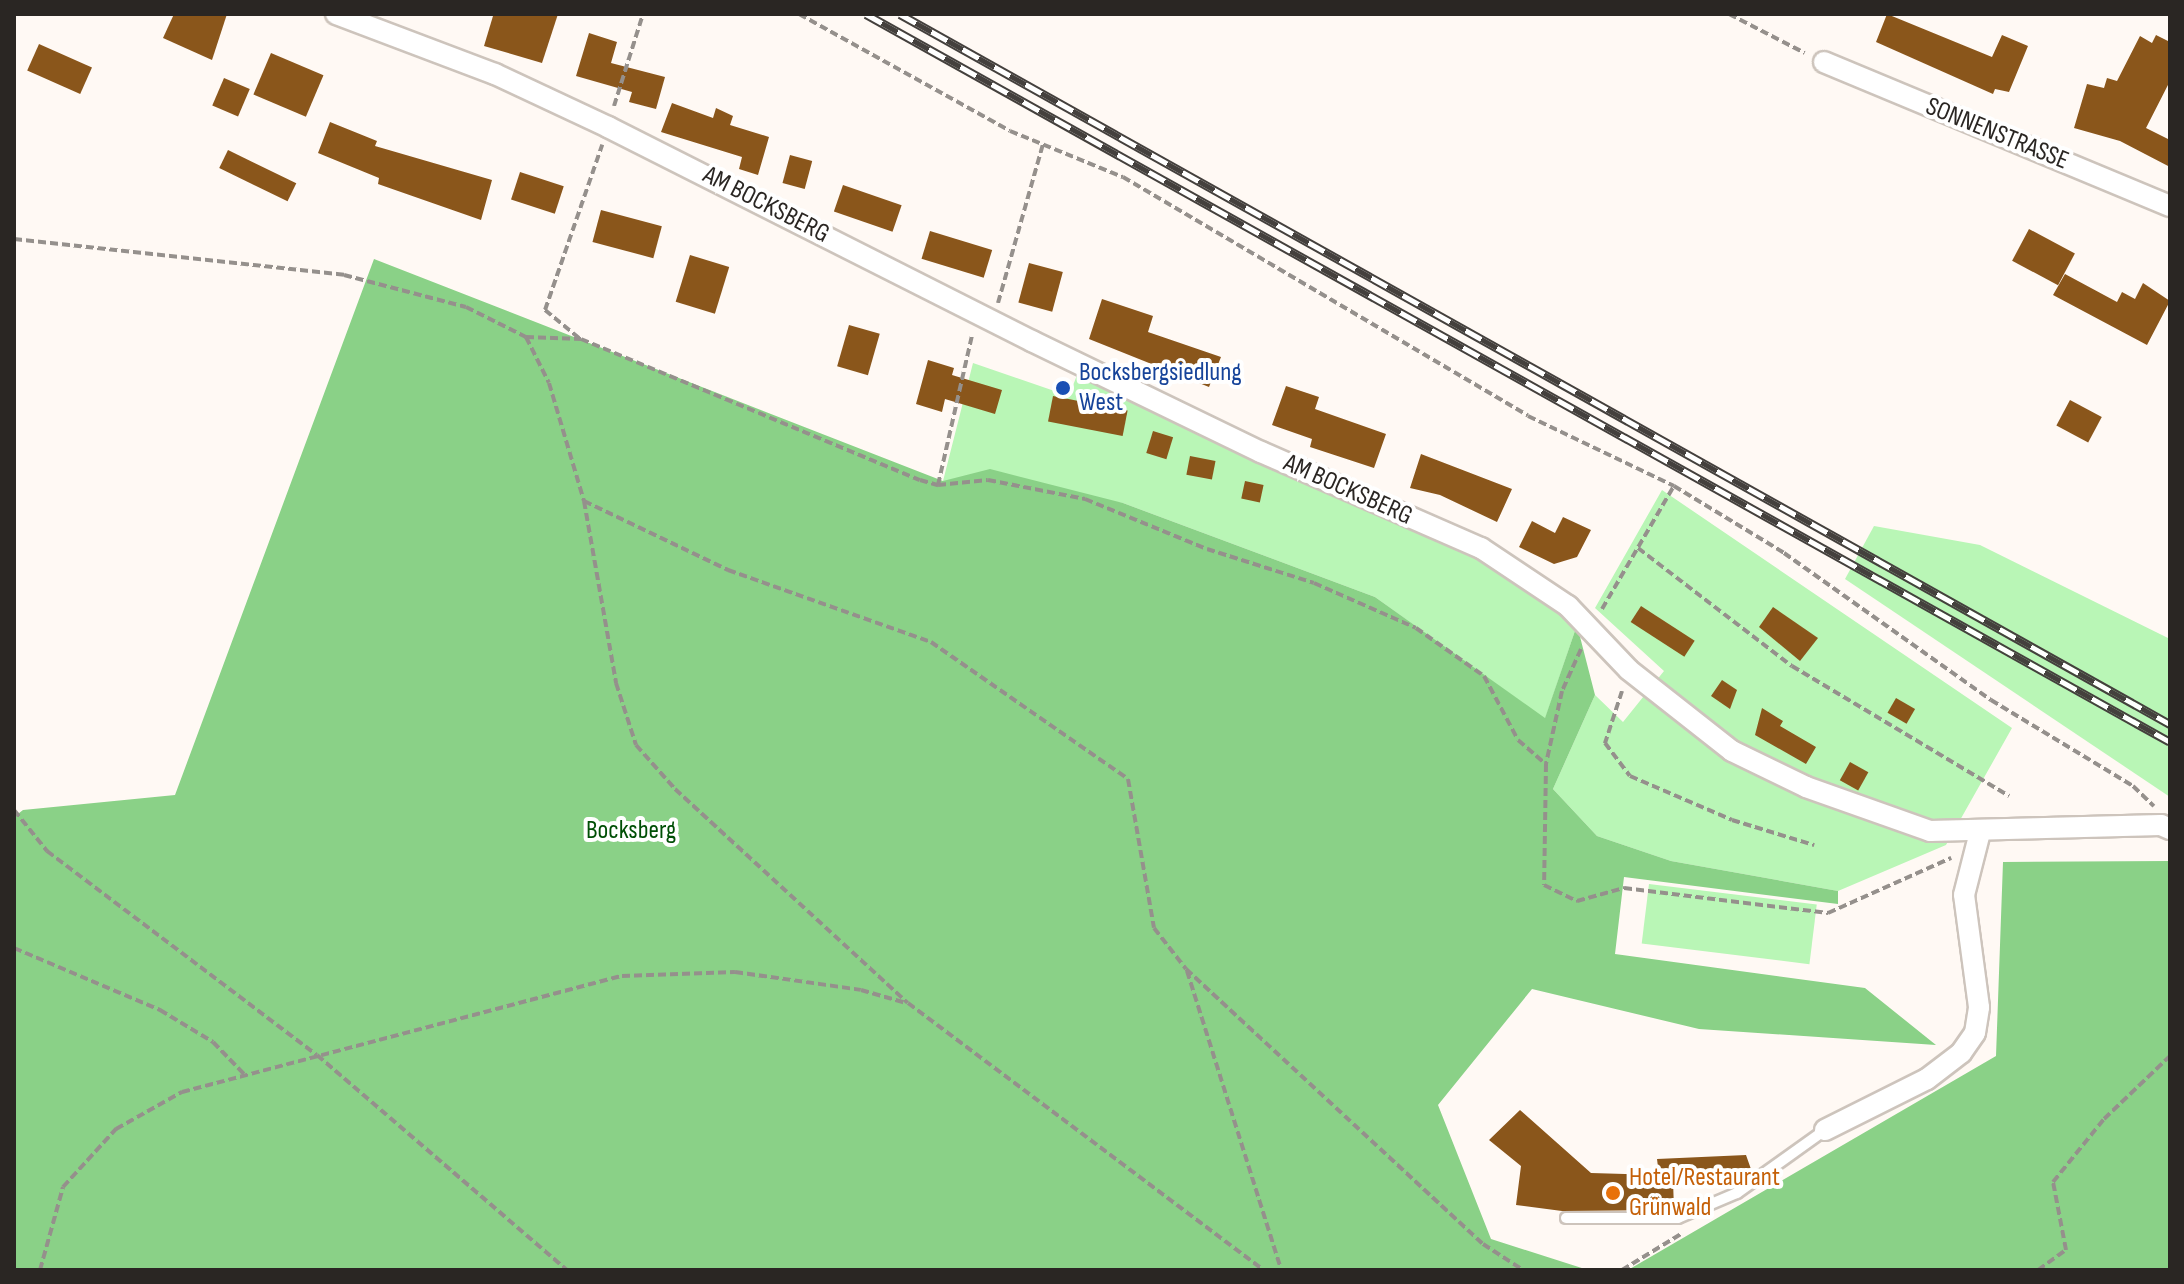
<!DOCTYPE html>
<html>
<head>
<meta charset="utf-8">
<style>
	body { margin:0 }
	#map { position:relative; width:2184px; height:1284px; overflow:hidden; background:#fff9f4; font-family:"Sofia Sans Condensed",sans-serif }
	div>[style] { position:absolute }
	.green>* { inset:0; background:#b9f6b6; transform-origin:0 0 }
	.forest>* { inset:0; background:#8ad187 }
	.building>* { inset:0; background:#8a561b; transform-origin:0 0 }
	.path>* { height:4px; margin-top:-2px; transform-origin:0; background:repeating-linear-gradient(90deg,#95908c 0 8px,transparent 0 12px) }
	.roads { filter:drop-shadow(2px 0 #cdc4bc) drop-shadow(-2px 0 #cdc4bc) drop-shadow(0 2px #cdc4bc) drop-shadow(0 -2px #cdc4bc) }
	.service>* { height:10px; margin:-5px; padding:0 5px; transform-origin:5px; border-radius:5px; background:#fff }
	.minor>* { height:20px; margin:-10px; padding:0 10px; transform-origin:10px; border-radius:10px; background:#fff }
	.rail>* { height:9px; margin-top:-4.5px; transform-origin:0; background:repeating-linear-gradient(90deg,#fff 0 18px,#44403d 0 36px); box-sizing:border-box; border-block:2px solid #44403d }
	.dots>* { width:22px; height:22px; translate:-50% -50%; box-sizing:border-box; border:4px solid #fff; border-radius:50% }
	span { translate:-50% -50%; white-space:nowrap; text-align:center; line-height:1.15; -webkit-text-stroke:8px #fff; paint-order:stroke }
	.street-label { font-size:26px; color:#2a2623 }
	.transit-label { font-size:26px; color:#164399 }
	.left { translate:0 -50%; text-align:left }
	.park-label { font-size:26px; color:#004f06 }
	.food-label { font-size:26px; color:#c56008 }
	.frame { position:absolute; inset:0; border:16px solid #2a2623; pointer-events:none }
</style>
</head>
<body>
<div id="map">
	<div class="green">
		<i style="clip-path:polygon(973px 363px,1069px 396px,1077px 375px,1473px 556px,1577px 625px,1545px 719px,1375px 597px,1123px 503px,943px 481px)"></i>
		<i style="clip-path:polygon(1662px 490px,2012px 728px,1946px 845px,1838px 891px,1671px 861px,1597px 836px,1553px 789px,1595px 695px,1623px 722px,1664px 671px,1595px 608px)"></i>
		<i style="clip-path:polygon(1874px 526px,1980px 545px,2170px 639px,2170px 797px,1845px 579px)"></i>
		<i style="left:1649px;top:884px;width:169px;height:60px;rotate:7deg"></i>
	</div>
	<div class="forest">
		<i style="clip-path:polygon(374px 259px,943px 481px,990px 469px,1123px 503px,1375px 597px,1545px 718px,1577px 625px,1595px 695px,1553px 789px,1597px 836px,1671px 861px,1838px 891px,1838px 904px,1624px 877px,1615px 954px,1865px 988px,1936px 1045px,1699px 1029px,1532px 989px,1438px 1105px,1491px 1239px,1588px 1270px,14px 1270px,14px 817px,23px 810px,175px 795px)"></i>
		<i style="clip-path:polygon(2170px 861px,2170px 1270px,1628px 1270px,1996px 1056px,2003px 862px)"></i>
	</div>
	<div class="building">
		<i style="clip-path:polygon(174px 14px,227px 14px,212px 60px,163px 38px)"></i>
		<i style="clip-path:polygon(501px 14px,558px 14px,542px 63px,484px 46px,493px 16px)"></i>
		<i style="clip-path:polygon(1887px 14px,1992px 57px,2002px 35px,2028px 46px,2009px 92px,1995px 89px,1993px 94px,1876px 42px)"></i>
		<i style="clip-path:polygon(589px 33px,617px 42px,611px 63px,665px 77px,656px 109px,629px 102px,632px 92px,576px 76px)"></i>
		<i style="clip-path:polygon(2156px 35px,2170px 42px,2170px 81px,2146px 128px,2170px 140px,2170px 167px,2120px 141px,2074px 128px,2087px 84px,2104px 88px,2107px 78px,2117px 81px,2140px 36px,2152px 43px)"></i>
		<i style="left:39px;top:44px;width:58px;height:29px;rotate:24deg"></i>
		<i style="left:271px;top:53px;width:57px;height:45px;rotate:23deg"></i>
		<i style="left:224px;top:78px;width:28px;height:30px;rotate:23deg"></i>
		<i style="clip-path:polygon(672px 103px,713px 118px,716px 108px,733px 116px,730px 125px,769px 137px,758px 175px,739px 169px,742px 157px,661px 132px)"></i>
		<i style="clip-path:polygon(330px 122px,377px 141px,375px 146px,492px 180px,481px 220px,378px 184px,379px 178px,318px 153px)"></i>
		<i style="left:228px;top:150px;width:76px;height:20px;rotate:26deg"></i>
		<i style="left:790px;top:155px;width:23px;height:29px;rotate:15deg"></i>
		<i style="left:520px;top:172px;width:46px;height:29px;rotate:18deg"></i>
		<i style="left:843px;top:185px;width:62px;height:28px;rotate:19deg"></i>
		<i style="left:601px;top:210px;width:63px;height:33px;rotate:15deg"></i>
		<i style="left:2029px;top:229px;width:52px;height:36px;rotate:28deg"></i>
		<i style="left:930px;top:231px;width:65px;height:29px;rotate:17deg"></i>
		<i style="left:690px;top:255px;width:41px;height:49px;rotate:17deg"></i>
		<i style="left:1029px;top:263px;width:35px;height:41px;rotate:15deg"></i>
		<i style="clip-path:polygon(2065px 274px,2117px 302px,2122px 292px,2135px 299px,2143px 283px,2170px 301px,2147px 345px,2053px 295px)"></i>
		<i style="clip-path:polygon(1102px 299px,1153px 316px,1148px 332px,1221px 357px,1209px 387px,1089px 339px)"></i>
		<i style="left:849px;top:325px;width:32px;height:43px;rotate:16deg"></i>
		<i style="clip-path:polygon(928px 360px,954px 368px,952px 375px,1002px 390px,995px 414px,945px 399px,942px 412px,916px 404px)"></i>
		<i style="clip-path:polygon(1286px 386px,1319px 397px,1315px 409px,1386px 434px,1374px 468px,1310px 447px,1312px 439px,1272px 425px)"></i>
		<i style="left:1053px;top:396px;width:76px;height:26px;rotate:11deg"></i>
		<i style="left:2070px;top:400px;width:36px;height:29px;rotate:28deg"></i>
		<i style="left:1153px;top:431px;width:21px;height:23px;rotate:17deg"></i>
		<i style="clip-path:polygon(1421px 454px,1512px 489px,1497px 522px,1440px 495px,1410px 488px)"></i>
		<i style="left:1190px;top:456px;width:26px;height:19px;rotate:11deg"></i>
		<i style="left:1245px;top:481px;width:19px;height:18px;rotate:12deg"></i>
		<i style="clip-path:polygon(1563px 517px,1591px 530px,1577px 557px,1554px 564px,1519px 547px,1532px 521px,1555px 533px)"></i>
		<i style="left:1641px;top:606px;width:64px;height:19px;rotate:33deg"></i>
		<i style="clip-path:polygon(1773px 607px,1818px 638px,1800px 661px,1759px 627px)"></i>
		<i style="clip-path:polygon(1722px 680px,1737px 690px,1730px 709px,1711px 696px)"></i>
		<i style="left:1896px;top:698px;width:22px;height:17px;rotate:30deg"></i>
		<i style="clip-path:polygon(1762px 708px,1783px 721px,1780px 726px,1816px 747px,1806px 764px,1755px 735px)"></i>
		<i style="left:1850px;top:762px;width:21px;height:21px;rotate:29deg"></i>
		<i style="clip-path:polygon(1520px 1110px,1591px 1173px,1659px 1175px,1657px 1159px,1746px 1155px,1752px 1172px,1673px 1180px,1674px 1210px,1562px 1211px,1516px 1205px,1521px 1166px,1489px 1140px)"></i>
	</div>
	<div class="path">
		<i style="left:799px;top:14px;width:241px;rotate:29deg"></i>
		<i style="left:1010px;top:131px;width:122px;rotate:22.2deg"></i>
		<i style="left:1123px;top:177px;width:470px;rotate:30.5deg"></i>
		<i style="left:1528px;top:416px;width:162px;rotate:25.6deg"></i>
		<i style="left:1674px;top:486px;width:129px;rotate:31.3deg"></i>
		<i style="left:1784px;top:553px;width:254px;rotate:35.4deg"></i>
		<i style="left:1991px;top:700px;width:166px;rotate:31.2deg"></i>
		<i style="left:2133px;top:786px;width:29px;rotate:44deg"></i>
		<i style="left:1729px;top:14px;width:85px;rotate:27.2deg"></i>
		<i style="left:614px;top:106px;width:96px;rotate:-72.5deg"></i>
		<i style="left:14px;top:239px;width:332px;rotate:6.2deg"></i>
		<i style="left:344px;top:275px;width:126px;rotate:14.7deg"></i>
		<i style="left:466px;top:307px;width:67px;rotate:26.6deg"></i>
		<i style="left:526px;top:337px;width:51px;rotate:63.4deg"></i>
		<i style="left:549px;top:383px;width:123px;rotate:73.5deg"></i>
		<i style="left:584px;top:501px;width:185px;rotate:80deg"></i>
		<i style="left:616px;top:683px;width:65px;rotate:72.1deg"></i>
		<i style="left:636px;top:745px;width:59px;rotate:48.4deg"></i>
		<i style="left:675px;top:789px;width:316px;rotate:42.6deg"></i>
		<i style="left:908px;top:1003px;width:444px;rotate:36.9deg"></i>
		<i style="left:998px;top:303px;width:165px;rotate:-74.2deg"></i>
		<i style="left:526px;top:337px;width:55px;rotate:2.1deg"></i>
		<i style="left:581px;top:339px;width:367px;rotate:22.6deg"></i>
		<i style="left:920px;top:480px;width:19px;rotate:16deg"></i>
		<i style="left:938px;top:485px;width:50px;rotate:-5.7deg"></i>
		<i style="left:988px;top:480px;width:99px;rotate:11.1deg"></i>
		<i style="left:1085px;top:499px;width:132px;rotate:22.3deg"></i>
		<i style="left:1207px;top:549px;width:112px;rotate:17.6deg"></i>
		<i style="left:1314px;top:583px;width:111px;rotate:23.8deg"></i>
		<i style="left:1416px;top:628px;width:83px;rotate:35.2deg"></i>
		<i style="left:1484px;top:676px;width:72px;rotate:62deg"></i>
		<i style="left:1518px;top:740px;width:37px;rotate:41deg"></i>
		<i style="left:579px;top:338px;width:44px;rotate:-140.5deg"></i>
		<i style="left:545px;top:310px;width:175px;rotate:-70.9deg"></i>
		<i style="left:938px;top:485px;width:154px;rotate:-77.2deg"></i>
		<i style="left:584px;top:501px;width:160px;rotate:25.6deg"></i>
		<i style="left:728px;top:570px;width:215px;rotate:19.5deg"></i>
		<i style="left:931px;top:642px;width:240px;rotate:34.8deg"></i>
		<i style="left:1128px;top:779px;width:151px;rotate:80.1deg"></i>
		<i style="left:1154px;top:928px;width:52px;rotate:52deg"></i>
		<i style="left:1186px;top:969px;width:405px;rotate:42.8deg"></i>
		<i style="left:1483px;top:1244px;width:48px;rotate:33deg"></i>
		<i style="left:1638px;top:548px;width:194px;rotate:37.5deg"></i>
		<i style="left:1792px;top:666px;width:253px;rotate:30.9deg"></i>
		<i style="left:1602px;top:609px;width:143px;rotate:-59.7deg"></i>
		<i style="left:1581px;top:649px;width:46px;rotate:114.3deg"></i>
		<i style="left:1562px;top:691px;width:75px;rotate:102.4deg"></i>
		<i style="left:1546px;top:764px;width:121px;rotate:90.9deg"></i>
		<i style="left:1544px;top:885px;width:37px;rotate:26deg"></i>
		<i style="left:1577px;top:901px;width:49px;rotate:-15.5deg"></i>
		<i style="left:1624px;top:888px;width:206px;rotate:7deg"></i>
		<i style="left:1828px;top:913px;width:135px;rotate:-24.1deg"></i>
		<i style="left:1622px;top:691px;width:55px;rotate:108.1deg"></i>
		<i style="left:1605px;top:743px;width:41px;rotate:52.9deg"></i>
		<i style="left:1630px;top:776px;width:111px;rotate:23.3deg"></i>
		<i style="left:1732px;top:820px;width:86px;rotate:17deg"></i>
		<i style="left:14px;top:810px;width:53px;rotate:51.2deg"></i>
		<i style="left:47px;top:851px;width:338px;rotate:37.1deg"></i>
		<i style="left:317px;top:1055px;width:330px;rotate:40.7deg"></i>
		<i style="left:14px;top:948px;width:159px;rotate:23deg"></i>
		<i style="left:160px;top:1010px;width:62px;rotate:31.1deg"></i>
		<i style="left:213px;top:1042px;width:45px;rotate:45.9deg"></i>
		<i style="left:1187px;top:971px;width:313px;rotate:72.5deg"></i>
		<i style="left:40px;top:1270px;width:86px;rotate:-74.5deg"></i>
		<i style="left:63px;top:1187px;width:79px;rotate:-47.6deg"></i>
		<i style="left:116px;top:1129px;width:76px;rotate:-29.3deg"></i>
		<i style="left:182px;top:1092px;width:455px;rotate:-14.8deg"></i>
		<i style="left:622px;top:976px;width:113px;rotate:-2deg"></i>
		<i style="left:735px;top:972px;width:127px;rotate:8.1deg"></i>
		<i style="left:861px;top:990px;width:47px;rotate:16.1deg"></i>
		<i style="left:1622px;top:1270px;width:69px;rotate:-31.4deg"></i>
		<i style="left:2038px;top:1270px;width:34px;rotate:-36deg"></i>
		<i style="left:2066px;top:1250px;width:69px;rotate:-100.8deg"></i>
		<i style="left:2053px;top:1182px;width:81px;rotate:-51deg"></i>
		<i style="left:2104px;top:1119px;width:91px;rotate:-43.7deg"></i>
	</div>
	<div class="roads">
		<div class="service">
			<i style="left:1566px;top:1218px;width:112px"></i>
			<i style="left:1678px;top:1218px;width:64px;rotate:-23deg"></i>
			<i style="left:1737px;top:1193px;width:108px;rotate:-35.6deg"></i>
		</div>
		<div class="minor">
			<i style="left:336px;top:14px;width:170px;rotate:20.7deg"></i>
			<i style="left:495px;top:74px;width:125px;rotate:25.1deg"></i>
			<i style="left:608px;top:127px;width:475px;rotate:26.8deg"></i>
			<i style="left:1032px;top:341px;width:254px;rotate:25.9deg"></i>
			<i style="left:1261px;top:452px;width:240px;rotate:23.6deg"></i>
			<i style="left:1481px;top:548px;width:105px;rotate:33.7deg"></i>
			<i style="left:1568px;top:606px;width:88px;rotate:46.4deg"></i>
			<i style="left:1629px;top:670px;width:131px;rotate:38.2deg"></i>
			<i style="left:1732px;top:751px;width:82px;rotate:25.9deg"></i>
			<i style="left:1806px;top:787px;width:132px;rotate:19.5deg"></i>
			<i style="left:1930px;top:831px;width:231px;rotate:-1.5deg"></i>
			<i style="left:2161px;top:825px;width:10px;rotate:24deg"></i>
			<i style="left:1824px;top:62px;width:375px;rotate:22.6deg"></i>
			<i style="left:1825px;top:1130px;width:114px;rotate:-26.6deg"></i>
			<i style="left:1927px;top:1079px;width:43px;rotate:-37.4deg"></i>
			<i style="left:1961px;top:1053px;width:24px;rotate:-55deg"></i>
			<i style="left:1975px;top:1033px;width:26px;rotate:-81deg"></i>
			<i style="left:1979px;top:1007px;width:113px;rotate:-97.6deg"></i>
			<i style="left:1964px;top:895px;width:65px;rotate:-75.7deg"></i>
		</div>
	</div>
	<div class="rail">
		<i style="left:866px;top:14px;width:1493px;rotate:29.17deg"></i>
		<i style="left:900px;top:14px;width:1455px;rotate:29.21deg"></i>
	</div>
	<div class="dots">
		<i style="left:1063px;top:388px;background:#1a4fb4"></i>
		<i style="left:1613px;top:1193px;background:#e8710a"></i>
	</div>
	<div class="street-label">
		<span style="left:1997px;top:134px;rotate:22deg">SONNENSTRASSE</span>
		<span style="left:766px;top:205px;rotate:27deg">AM BOCKSBERG</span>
		<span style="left:1348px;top:490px;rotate:24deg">AM BOCKSBERG</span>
	</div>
	<div class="transit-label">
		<span class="left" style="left:1079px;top:388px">Bocksbergsiedlung<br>West</span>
	</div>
	<div class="park-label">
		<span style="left:631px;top:831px">Bocksberg</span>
	</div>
	<div class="food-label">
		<span class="left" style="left:1629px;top:1193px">Hotel/Restaurant<br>Grünwald</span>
	</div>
	<div class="frame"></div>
</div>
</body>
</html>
